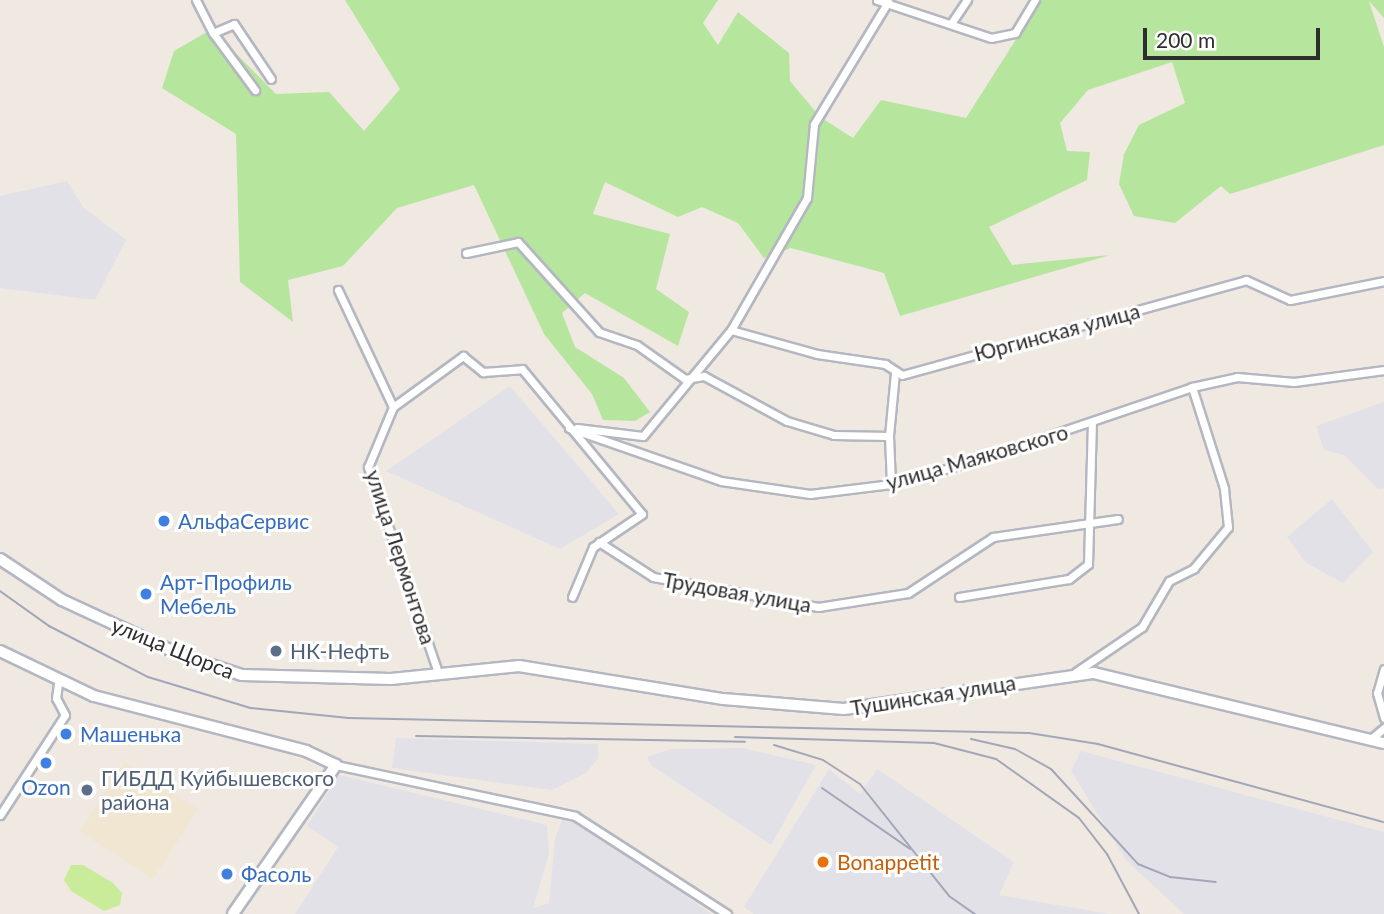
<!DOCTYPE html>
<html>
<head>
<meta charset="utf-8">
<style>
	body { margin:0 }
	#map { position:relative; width:1384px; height:914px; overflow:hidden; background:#efe9e1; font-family:Lato,sans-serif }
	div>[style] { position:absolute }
	.industrial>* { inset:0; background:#e3e1e8 }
	.education>* { inset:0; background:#f0e6d1; transform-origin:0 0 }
	.green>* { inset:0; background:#b6e59e }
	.pitch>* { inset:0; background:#c9ec9a }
	.roads { filter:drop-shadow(2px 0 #b4b7c1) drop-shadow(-2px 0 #b4b7c1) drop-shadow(0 2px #b4b7c1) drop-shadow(0 -2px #b4b7c1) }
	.street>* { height:7px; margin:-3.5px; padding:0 3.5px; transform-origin:3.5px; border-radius:3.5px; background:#fff }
	.secondary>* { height:10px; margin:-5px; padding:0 5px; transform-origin:5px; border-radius:5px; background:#fff }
	.rail>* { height:2px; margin:-1px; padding:0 1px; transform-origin:1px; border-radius:1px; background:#a3a6b8 }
	.dots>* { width:19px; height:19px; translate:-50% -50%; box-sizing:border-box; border:4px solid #fff; border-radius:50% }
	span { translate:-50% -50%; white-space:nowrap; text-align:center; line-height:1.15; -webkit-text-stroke:6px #fff; paint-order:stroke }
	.street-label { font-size:21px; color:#2e2e2e }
	.shop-label { font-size:21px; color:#366cbe }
	.left { translate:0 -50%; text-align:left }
	.service-label { font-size:21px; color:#4e5e75 }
	.food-label { font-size:21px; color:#c56008 }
	.scale { position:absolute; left:1143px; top:28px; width:177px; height:32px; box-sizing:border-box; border:4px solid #2e2e2e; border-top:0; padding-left:9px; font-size:21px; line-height:24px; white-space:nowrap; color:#2e2e2e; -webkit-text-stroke:5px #fff; paint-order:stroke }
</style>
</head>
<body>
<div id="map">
	<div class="industrial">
		<i style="clip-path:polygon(67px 181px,83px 207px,126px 240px,95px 300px,0 288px,0 196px)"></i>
		<i style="clip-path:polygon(510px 386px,619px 514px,560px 549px,386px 471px)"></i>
		<i style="clip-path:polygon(1384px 402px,1384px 488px,1378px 489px,1344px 455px,1324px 450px,1316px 426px)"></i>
		<i style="clip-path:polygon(1332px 499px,1373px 552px,1343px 583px,1305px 562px,1287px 537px)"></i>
		<i style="clip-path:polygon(396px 738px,598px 744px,598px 758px,587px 772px,552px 790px,392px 768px)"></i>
		<i style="clip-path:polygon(742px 748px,816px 765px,771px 845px,652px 766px,647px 757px,672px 749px)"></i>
		<i style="clip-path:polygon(1081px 751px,1384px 832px,1384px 914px,1184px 914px,1126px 860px,1071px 771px)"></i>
		<i style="clip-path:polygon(829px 769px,860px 794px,877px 769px,1014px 862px,999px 895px,1110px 914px,754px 914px,744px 907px)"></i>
		<i style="clip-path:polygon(339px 775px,547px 825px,549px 854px,533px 908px,549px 903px,555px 839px,563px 818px,602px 835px,711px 914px,295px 914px,338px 847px,307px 826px)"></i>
	</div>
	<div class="education">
		<i style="left:125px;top:762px;width:87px;height:83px;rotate:33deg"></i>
	</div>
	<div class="green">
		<i style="clip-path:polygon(345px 0,718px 0,703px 23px,718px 45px,738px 12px,789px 53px,790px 81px,820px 117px,853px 138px,881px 100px,966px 118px,1041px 0,1384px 0,1384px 18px,1369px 1px,1384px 47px,1384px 145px,1230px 194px,1221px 186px,1175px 223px,1134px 216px,1119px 184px,1124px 154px,1139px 125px,1185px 103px,1172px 62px,1088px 90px,1060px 123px,1067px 151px,1090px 152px,1087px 180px,989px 227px,1012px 265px,1110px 255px,900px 316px,884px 273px,791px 248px,764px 258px,738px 223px,702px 207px,678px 217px,605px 182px,593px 214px,670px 234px,656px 289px,689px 312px,678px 346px,585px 293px,562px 313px,575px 347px,624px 378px,650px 412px,635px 421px,603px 420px,592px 394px,544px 334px,474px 185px,397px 208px,343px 266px,288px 280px,293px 322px,240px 282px,236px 134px,162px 88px,174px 51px,212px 29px,276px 94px,329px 92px,364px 131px,400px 89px)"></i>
	</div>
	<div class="pitch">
		<i style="clip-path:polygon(71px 865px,83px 865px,113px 883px,122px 893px,120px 905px,104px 911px,71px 891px,64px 880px)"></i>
	</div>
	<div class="roads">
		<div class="street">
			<i style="left:196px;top:0;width:37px;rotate:63deg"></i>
			<i style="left:213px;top:33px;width:23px;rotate:-23deg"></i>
			<i style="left:234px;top:24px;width:66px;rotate:56.1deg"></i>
			<i style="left:877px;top:0;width:120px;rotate:18.4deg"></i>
			<i style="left:991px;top:38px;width:25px;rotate:-12deg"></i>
			<i style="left:1015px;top:33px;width:39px;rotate:-59deg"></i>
			<i style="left:952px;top:22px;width:27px;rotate:-56deg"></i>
			<i style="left:213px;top:33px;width:71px;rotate:53.6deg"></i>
			<i style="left:466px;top:253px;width:53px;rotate:-11.9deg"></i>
			<i style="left:518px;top:242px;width:121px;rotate:48deg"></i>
			<i style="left:599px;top:332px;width:40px;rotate:18.9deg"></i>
			<i style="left:637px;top:345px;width:59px;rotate:35.3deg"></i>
			<i style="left:685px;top:379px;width:19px;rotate:-9deg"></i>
			<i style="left:704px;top:376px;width:94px;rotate:28.5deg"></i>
			<i style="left:787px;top:421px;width:49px;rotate:16.6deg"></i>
			<i style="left:834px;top:435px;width:55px;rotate:1deg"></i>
			<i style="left:889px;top:436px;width:48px;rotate:87.6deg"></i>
			<i style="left:338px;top:290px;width:129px;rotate:64.8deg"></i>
			<i style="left:393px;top:407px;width:65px;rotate:112.6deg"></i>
			<i style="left:368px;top:467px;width:218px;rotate:71.2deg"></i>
			<i style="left:731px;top:330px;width:89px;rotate:15.6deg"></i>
			<i style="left:817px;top:354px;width:69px;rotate:8.4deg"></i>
			<i style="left:885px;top:364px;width:20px;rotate:33deg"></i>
			<i style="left:902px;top:375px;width:357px;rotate:-15.4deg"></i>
			<i style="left:1246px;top:280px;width:48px;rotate:24.4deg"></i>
			<i style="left:1290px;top:300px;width:96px;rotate:-11.4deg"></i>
			<i style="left:393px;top:407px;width:87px;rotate:-36.1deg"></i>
			<i style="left:463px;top:356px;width:26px;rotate:39deg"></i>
			<i style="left:483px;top:372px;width:39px;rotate:-4deg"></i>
			<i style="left:522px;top:369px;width:188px;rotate:50.4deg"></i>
			<i style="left:642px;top:514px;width:59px;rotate:146deg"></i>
			<i style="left:593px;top:547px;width:54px;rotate:112.8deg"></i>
			<i style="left:569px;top:428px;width:161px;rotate:19.2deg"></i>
			<i style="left:721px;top:481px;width:90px;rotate:8.3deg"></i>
			<i style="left:810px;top:494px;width:82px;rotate:-7deg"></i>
			<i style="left:891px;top:484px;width:83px;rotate:-15.4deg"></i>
			<i style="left:971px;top:462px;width:233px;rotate:-18.7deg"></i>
			<i style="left:1192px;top:387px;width:46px;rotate:-12.5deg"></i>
			<i style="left:1237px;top:377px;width:57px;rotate:5deg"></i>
			<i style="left:1294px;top:382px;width:91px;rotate:-7.6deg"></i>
			<i style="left:577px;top:428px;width:66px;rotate:6.9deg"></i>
			<i style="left:643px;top:436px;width:138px;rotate:-50.3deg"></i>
			<i style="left:731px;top:330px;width:152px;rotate:-60.1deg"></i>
			<i style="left:807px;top:198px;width:74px;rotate:-84.6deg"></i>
			<i style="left:814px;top:124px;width:143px;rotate:-58.8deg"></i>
			<i style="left:889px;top:436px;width:63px;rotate:-84.6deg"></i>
			<i style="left:599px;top:542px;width:64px;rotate:32.9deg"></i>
			<i style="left:653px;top:577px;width:168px;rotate:10.3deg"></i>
			<i style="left:818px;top:607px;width:91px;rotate:-8.8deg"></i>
			<i style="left:908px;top:593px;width:102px;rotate:-33.4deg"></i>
			<i style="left:993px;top:537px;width:126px;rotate:-8.2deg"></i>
			<i style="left:959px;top:597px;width:111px;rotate:-9.3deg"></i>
			<i style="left:1069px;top:579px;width:24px;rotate:-38deg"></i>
			<i style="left:1088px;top:564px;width:140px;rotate:-88.4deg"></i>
			<i style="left:1384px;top:669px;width:25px;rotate:106deg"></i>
			<i style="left:1377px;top:693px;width:26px;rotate:74deg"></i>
			<i style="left:1076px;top:672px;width:80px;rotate:-34.3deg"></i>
			<i style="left:1142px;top:627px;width:53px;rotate:-59.6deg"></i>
			<i style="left:1169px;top:581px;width:28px;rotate:-27deg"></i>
			<i style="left:1194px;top:568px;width:53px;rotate:-50.3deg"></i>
			<i style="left:1228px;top:527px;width:39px;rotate:-96deg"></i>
			<i style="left:1224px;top:488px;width:106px;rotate:-107.6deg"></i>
			<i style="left:1372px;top:738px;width:16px;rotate:-40deg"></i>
			<i style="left:336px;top:765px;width:244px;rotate:12deg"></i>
			<i style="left:575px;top:816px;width:181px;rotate:32.8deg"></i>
			<i style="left:0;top:815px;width:119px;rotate:-57deg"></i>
			<i style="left:65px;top:715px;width:19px;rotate:-118deg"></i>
			<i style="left:56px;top:698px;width:15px;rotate:-82deg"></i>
		</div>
		<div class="secondary">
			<i style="left:0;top:559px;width:74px;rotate:33.5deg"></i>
			<i style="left:62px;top:600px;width:131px;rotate:24.8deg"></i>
			<i style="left:181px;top:655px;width:64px;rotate:18.2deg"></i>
			<i style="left:242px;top:675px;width:149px;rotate:1.5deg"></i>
			<i style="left:391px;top:679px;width:129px;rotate:-5.8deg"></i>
			<i style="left:519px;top:666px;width:207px;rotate:9.2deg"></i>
			<i style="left:723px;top:699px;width:121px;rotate:4.7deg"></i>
			<i style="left:844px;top:709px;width:253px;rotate:-8.2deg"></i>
			<i style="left:1094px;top:673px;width:298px;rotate:13.6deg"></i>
			<i style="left:0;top:651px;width:104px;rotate:25.6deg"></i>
			<i style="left:94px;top:696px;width:219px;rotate:14.5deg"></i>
			<i style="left:306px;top:751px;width:33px;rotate:25deg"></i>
			<i style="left:336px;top:765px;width:181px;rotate:124.7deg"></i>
		</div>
	</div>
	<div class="rail">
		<i style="left:0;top:591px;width:60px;rotate:35.5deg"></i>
		<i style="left:49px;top:626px;width:111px;rotate:27.3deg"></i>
		<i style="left:148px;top:677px;width:108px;rotate:16.8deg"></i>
		<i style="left:251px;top:708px;width:98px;rotate:5.9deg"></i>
		<i style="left:348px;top:718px;width:681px;rotate:1.26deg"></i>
		<i style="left:1029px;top:733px;width:70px;rotate:9.1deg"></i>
		<i style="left:1098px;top:744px;width:296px;rotate:15.3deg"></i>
		<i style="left:416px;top:736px;width:329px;rotate:1deg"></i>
		<i style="left:735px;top:737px;width:199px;rotate:1.7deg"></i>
		<i style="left:934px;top:743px;width:64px;rotate:14.5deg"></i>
		<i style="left:996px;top:759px;width:102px;rotate:35.4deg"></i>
		<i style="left:1079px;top:818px;width:46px;rotate:52.1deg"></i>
		<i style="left:1107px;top:854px;width:68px;rotate:61.9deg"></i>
		<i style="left:971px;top:739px;width:45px;rotate:12.8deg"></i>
		<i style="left:1015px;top:749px;width:41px;rotate:29.1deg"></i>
		<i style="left:1051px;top:769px;width:129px;rotate:47.5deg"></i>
		<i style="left:1138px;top:864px;width:35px;rotate:22deg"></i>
		<i style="left:1170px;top:877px;width:46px;rotate:6.2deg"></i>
		<i style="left:774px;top:745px;width:51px;rotate:17deg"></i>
		<i style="left:823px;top:760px;width:44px;rotate:33deg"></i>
		<i style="left:860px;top:784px;width:143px;rotate:51.5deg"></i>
		<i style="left:949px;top:896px;width:32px;rotate:35deg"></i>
		<i style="left:822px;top:788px;width:107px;rotate:34.7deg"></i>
	</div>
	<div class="dots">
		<i style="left:164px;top:521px;background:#3f7fe0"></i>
		<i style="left:146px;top:594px;background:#3f7fe0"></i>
		<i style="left:276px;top:651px;background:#5c6f8a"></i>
		<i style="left:66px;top:734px;background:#3f7fe0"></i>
		<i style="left:46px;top:763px;background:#3f7fe0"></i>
		<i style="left:87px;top:790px;background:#5c6f8a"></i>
		<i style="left:823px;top:862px;background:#e8710a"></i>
		<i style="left:227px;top:874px;background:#3f7fe0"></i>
	</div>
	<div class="street-label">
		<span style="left:1057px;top:332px;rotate:-15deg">Юргинская улица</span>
		<span style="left:977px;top:457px;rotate:-16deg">улица Маяковского</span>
		<span style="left:401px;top:557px;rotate:72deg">улица Лермонтова</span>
		<span style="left:737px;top:592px;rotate:10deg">Трудовая улица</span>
		<span style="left:173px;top:648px;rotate:22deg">улица Щорса</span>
		<span style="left:933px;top:695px;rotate:-9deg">Тушинская улица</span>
	</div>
	<div class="shop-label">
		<span class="left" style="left:178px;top:521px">АльфаСервис</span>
		<span class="left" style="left:160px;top:594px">Арт-Профиль<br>Мебель</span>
		<span class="left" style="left:80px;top:734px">Машенька</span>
		<span style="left:46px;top:787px">Ozon</span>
		<span class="left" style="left:241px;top:874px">Фасоль</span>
	</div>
	<div class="service-label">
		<span class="left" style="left:290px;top:651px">НК-Нефть</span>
		<span class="left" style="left:101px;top:790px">ГИБДД Куйбышевского<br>района</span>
	</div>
	<div class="food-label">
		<span class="left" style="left:837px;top:862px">Bonappetit</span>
	</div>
	<div class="scale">200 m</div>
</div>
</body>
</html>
